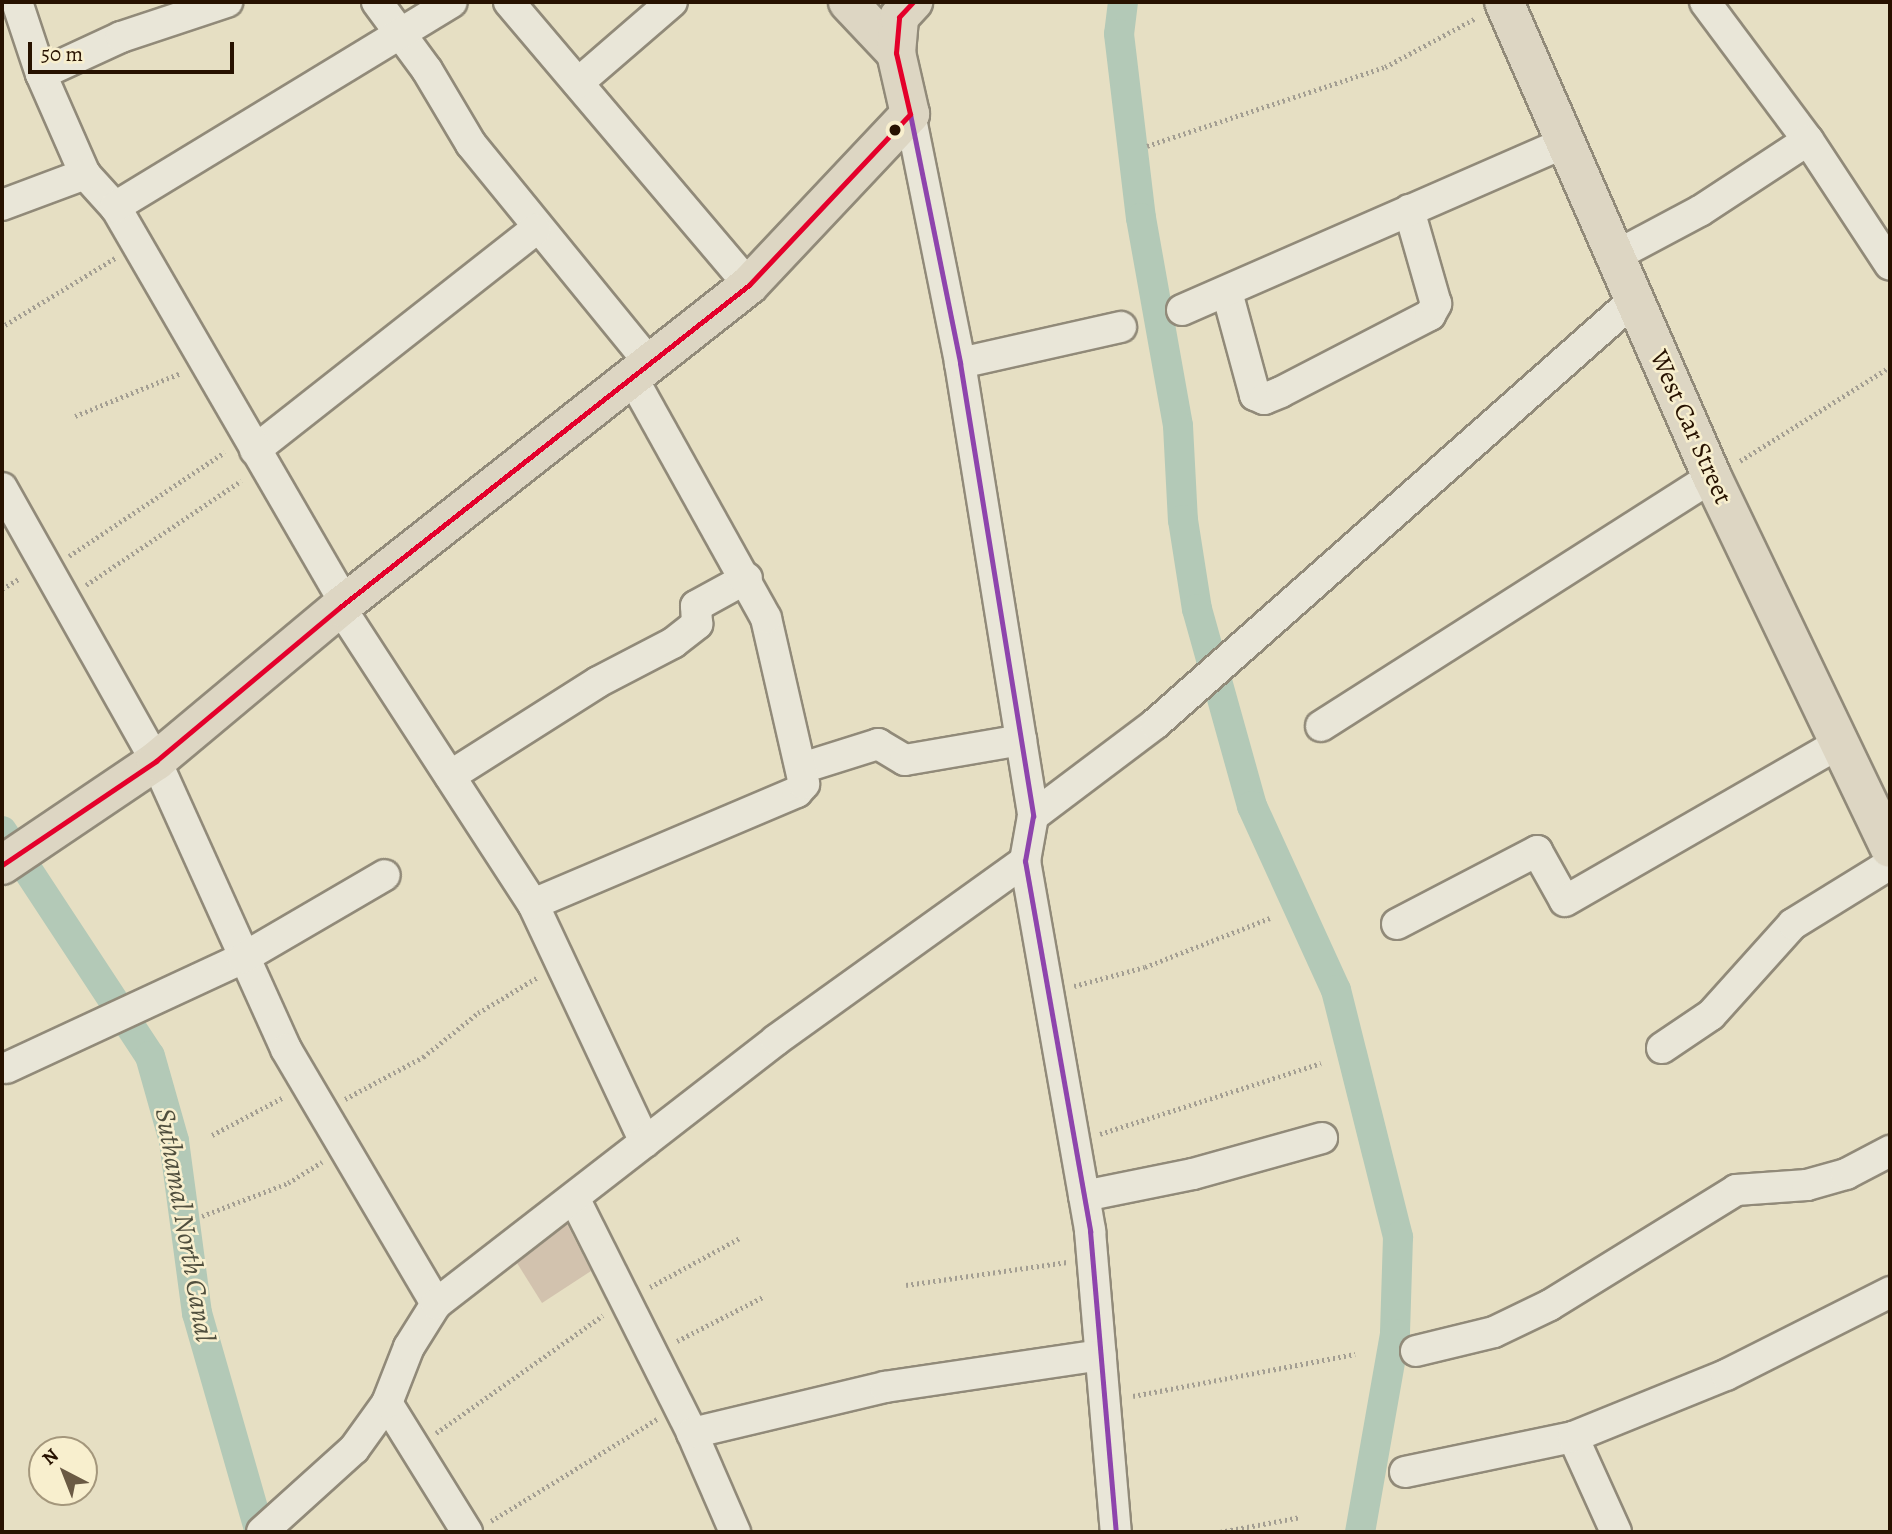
<!DOCTYPE html>
<html>
<head>
<meta charset="utf-8">
<style>
	body { margin:0 }
	#map { position:relative; width:1892px; height:1534px; overflow:hidden; background:#e6dfc3; font-family:Alegreya,serif }
	div>[style] { position:absolute }
	.canal>* { height:30px; margin:-15px; padding:0 15px; transform-origin:15px; border-radius:15px; background:#b3c9b7 }
	.building>* { inset:0; background:#d2c2ae }
	.path>* { height:4.5px; margin-top:-2.25px; transform-origin:0; background:repeating-linear-gradient(90deg,#a39e92 0 2px,transparent 0 5.5px) }
	.roads { filter:drop-shadow(2px 0 #918a79) drop-shadow(-2px 0 #918a79) drop-shadow(0 2px #918a79) drop-shadow(0 -2px #918a79) }
	.minor>* { height:30px; margin:-15px; padding:0 15px; transform-origin:15px; border-radius:15px; background:#e9e6d8 }
	.major>* { height:38px; margin:-19px; padding:0 19px; transform-origin:19px; border-radius:19px; background:#ddd6c3 }
	.bus-1>* { height:5px; margin:-2.5px; padding:0 2.5px; transform-origin:2.5px; border-radius:2.5px; background:#8e44ad }
	.bus-2>* { height:5px; margin:-2.5px; padding:0 2.5px; transform-origin:2.5px; border-radius:2.5px; background:#e4002b }
	.dots>* { width:19px; height:19px; translate:-50% -50%; box-sizing:border-box; border:4px solid #f8efce; border-radius:50% }
	span { translate:-50% -50%; white-space:nowrap; text-align:center; line-height:1.15; -webkit-text-stroke:5px #f8efce; paint-order:stroke }
	.street-label { font-size:26px; color:#271200 }
	.water-label { font-size:28px; color:#504f3e; font-style:italic }
	.frame { position:absolute; inset:0; border:4px solid #271200; pointer-events:none }
	.north { position:absolute; left:28px; top:1436px; width:70px; height:70px; box-sizing:border-box; background:#f8efce; border:2px solid #a4977c; border-radius:50%; rotate:318deg; font-size:19px; font-weight:700; line-height:28px; text-align:center; color:#271200 }
	.north::after { content:''; display:block; margin:auto; width:24px; height:32px; background:#6a5a44; clip-path:polygon(50% 0,100% 100%,50% 72%,0 100%) }
	.scale { position:absolute; left:28px; top:42px; width:206px; height:32px; box-sizing:border-box; border:4px solid #271200; border-top:0; padding-left:9px; font-size:21px; line-height:24px; white-space:nowrap; color:#271200; -webkit-text-stroke:5px #f8efce; paint-order:stroke }
</style>
</head>
<body>
<div id="map">
	<div class="canal">
		<i style="left:1123px;top:2px;width:32px;rotate:97deg"></i>
		<i style="left:1119px;top:34px;width:185px;rotate:83.2deg"></i>
		<i style="left:1141px;top:218px;width:211px;rotate:79.9deg"></i>
		<i style="left:1178px;top:426px;width:94px;rotate:87deg"></i>
		<i style="left:1183px;top:520px;width:90px;rotate:81.1deg"></i>
		<i style="left:1197px;top:609px;width:205px;rotate:74.4deg"></i>
		<i style="left:1252px;top:806px;width:202px;rotate:65.5deg"></i>
		<i style="left:1336px;top:990px;width:255px;rotate:75.9deg"></i>
		<i style="left:1398px;top:1237px;width:97px;rotate:91.8deg"></i>
		<i style="left:1395px;top:1334px;width:201px;rotate:100deg"></i>
		<i style="left:2px;top:831px;width:269px;rotate:56.7deg"></i>
		<i style="left:150px;top:1056px;width:88px;rotate:74.2deg"></i>
		<i style="left:174px;top:1141px;width:174px;rotate:82.4deg"></i>
		<i style="left:197px;top:1313px;width:228px;rotate:74deg"></i>
	</div>
	<div class="building">
		<i style="clip-path:polygon(567px 1224px,591px 1271px,542px 1303px,517px 1263px)"></i>
	</div>
	<div class="path">
		<i style="left:1147px;top:146px;width:251px;rotate:-18.4deg"></i>
		<i style="left:1385px;top:67px;width:103px;rotate:-28.3deg"></i>
		<i style="left:5px;top:325px;width:129px;rotate:-31.3deg"></i>
		<i style="left:75px;top:416px;width:114px;rotate:-22.1deg"></i>
		<i style="left:1740px;top:461px;width:177px;rotate:-32.1deg"></i>
		<i style="left:69px;top:556px;width:187px;rotate:-33.7deg"></i>
		<i style="left:86px;top:585px;width:187px;rotate:-33.9deg"></i>
		<i style="left:2px;top:589px;width:21px;rotate:-31deg"></i>
		<i style="left:1074px;top:986px;width:73px;rotate:-15deg"></i>
		<i style="left:1145px;top:967px;width:134px;rotate:-21.4deg"></i>
		<i style="left:345px;top:1099px;width:89px;rotate:-28.3deg"></i>
		<i style="left:423px;top:1057px;width:70px;rotate:-38.7deg"></i>
		<i style="left:478px;top:1013px;width:70px;rotate:-31deg"></i>
		<i style="left:1100px;top:1134px;width:232px;rotate:-17.8deg"></i>
		<i style="left:212px;top:1135px;width:79px;rotate:-27.9deg"></i>
		<i style="left:202px;top:1216px;width:92px;rotate:-21deg"></i>
		<i style="left:288px;top:1183px;width:40px;rotate:-32deg"></i>
		<i style="left:906px;top:1285px;width:163px;rotate:-8.1deg"></i>
		<i style="left:650px;top:1287px;width:102px;rotate:-28.6deg"></i>
		<i style="left:677px;top:1341px;width:97px;rotate:-27.1deg"></i>
		<i style="left:1133px;top:1396px;width:226px;rotate:-10.7deg"></i>
		<i style="left:436px;top:1433px;width:204px;rotate:-35.2deg"></i>
		<i style="left:491px;top:1521px;width:195px;rotate:-31.6deg"></i>
		<i style="left:1220px;top:1532px;width:82px;rotate:-10.5deg"></i>
	</div>
	<div class="roads">
		<div class="minor">
			<i style="left:17px;top:2px;width:76px;rotate:71.6deg"></i>
			<i style="left:41px;top:74px;width:109px;rotate:66.3deg"></i>
			<i style="left:85px;top:174px;width:45px;rotate:47.7deg"></i>
			<i style="left:377px;top:2px;width:84px;rotate:53.7deg"></i>
			<i style="left:427px;top:70px;width:86px;rotate:59.3deg"></i>
			<i style="left:471px;top:144px;width:285px;rotate:50.8deg"></i>
			<i style="left:509px;top:2px;width:371px;rotate:49.7deg"></i>
			<i style="left:1705px;top:2px;width:172px;rotate:53.3deg"></i>
			<i style="left:41px;top:74px;width:88px;rotate:-24.8deg"></i>
			<i style="left:121px;top:37px;width:112px;rotate:-18.3deg"></i>
			<i style="left:578px;top:83px;width:124px;rotate:-40.8deg"></i>
			<i style="left:910px;top:114px;width:254px;rotate:78.6deg"></i>
			<i style="left:960px;top:363px;width:459px;rotate:80.8deg"></i>
			<i style="left:1033px;top:816px;width:46px;rotate:100.1deg"></i>
			<i style="left:1025px;top:861px;width:376px;rotate:80deg"></i>
			<i style="left:1090px;top:1231px;width:302px;rotate:85.1deg"></i>
			<i style="left:2px;top:205px;width:89px;rotate:-20.5deg"></i>
			<i style="left:1619px;top:254px;width:92px;rotate:-28deg"></i>
			<i style="left:1700px;top:211px;width:129px;rotate:-33.3deg"></i>
			<i style="left:1808px;top:140px;width:149px;rotate:56.7deg"></i>
			<i style="left:1227px;top:292px;width:107px;rotate:74.8deg"></i>
			<i style="left:1255px;top:395px;width:10px;rotate:24deg"></i>
			<i style="left:1264px;top:399px;width:18px;rotate:-22deg"></i>
			<i style="left:1281px;top:392px;width:168px;rotate:-27.3deg"></i>
			<i style="left:1430px;top:315px;width:13px;rotate:-61deg"></i>
			<i style="left:1436px;top:304px;width:98px;rotate:-106deg"></i>
			<i style="left:1182px;top:310px;width:420px;rotate:-23.6deg"></i>
			<i style="left:960px;top:363px;width:165px;rotate:-12.6deg"></i>
			<i style="left:255px;top:450px;width:357px;rotate:-38.2deg"></i>
			<i style="left:2px;top:488px;width:313px;rotate:60.6deg"></i>
			<i style="left:156px;top:761px;width:316px;rotate:65.7deg"></i>
			<i style="left:286px;top:1049px;width:296px;rotate:59.5deg"></i>
			<i style="left:345px;top:603px;width:458px;rotate:-120.1deg"></i>
			<i style="left:115px;top:207px;width:394px;rotate:-31.3deg"></i>
			<i style="left:340px;top:607px;width:354px;rotate:57deg"></i>
			<i style="left:533px;top:904px;width:263px;rotate:64.8deg"></i>
			<i style="left:1321px;top:726px;width:464px;rotate:-32.5deg"></i>
			<i style="left:802px;top:768px;width:80px;rotate:-17.5deg"></i>
			<i style="left:878px;top:744px;width:31px;rotate:31deg"></i>
			<i style="left:905px;top:760px;width:118px;rotate:-9.8deg"></i>
			<i style="left:450px;top:776px;width:175px;rotate:-32.4deg"></i>
			<i style="left:598px;top:682px;width:85px;rotate:-27.5deg"></i>
			<i style="left:673px;top:643px;width:31px;rotate:-38deg"></i>
			<i style="left:697px;top:624px;width:18px;rotate:-93deg"></i>
			<i style="left:696px;top:606px;width:58px;rotate:-28.8deg"></i>
			<i style="left:1033px;top:816px;width:153px;rotate:-37deg"></i>
			<i style="left:1155px;top:724px;width:640px;rotate:-41.51deg"></i>
			<i style="left:533px;top:904px;width:287px;rotate:-23deg"></i>
			<i style="left:797px;top:792px;width:11px;rotate:-49deg"></i>
			<i style="left:804px;top:784px;width:170px;rotate:-102.9deg"></i>
			<i style="left:766px;top:618px;width:274px;rotate:-119.1deg"></i>
			<i style="left:1397px;top:924px;width:158px;rotate:-27.5deg"></i>
			<i style="left:1537px;top:851px;width:57px;rotate:60.8deg"></i>
			<i style="left:1565px;top:901px;width:317px;rotate:-29.9deg"></i>
			<i style="left:1662px;top:1048px;width:59px;rotate:-34deg"></i>
			<i style="left:1711px;top:1015px;width:122px;rotate:-48deg"></i>
			<i style="left:1793px;top:924px;width:114px;rotate:-31.7deg"></i>
			<i style="left:6px;top:1068px;width:261px;rotate:-24.9deg"></i>
			<i style="left:243px;top:958px;width:164px;rotate:-30.3deg"></i>
			<i style="left:1084px;top:1196px;width:111px;rotate:-11.4deg"></i>
			<i style="left:1193px;top:1174px;width:134px;rotate:-15.6deg"></i>
			<i style="left:575px;top:1200px;width:261px;rotate:63.3deg"></i>
			<i style="left:692px;top:1433px;width:108px;rotate:66.5deg"></i>
			<i style="left:1416px;top:1351px;width:80px;rotate:-13.7deg"></i>
			<i style="left:1494px;top:1332px;width:62px;rotate:-25.7deg"></i>
			<i style="left:1550px;top:1305px;width:219px;rotate:-31.7deg"></i>
			<i style="left:1736px;top:1190px;width:71px;rotate:-4deg"></i>
			<i style="left:1807px;top:1185px;width:41px;rotate:-15.8deg"></i>
			<i style="left:1846px;top:1174px;width:50px;rotate:-27.6deg"></i>
			<i style="left:387px;top:1403px;width:152px;rotate:58.2deg"></i>
			<i style="left:692px;top:1433px;width:198px;rotate:-13.4deg"></i>
			<i style="left:885px;top:1387px;width:218px;rotate:-8.4deg"></i>
			<i style="left:1573px;top:1437px;width:104px;rotate:65.6deg"></i>
			<i style="left:1405px;top:1472px;width:172px;rotate:-11.8deg"></i>
			<i style="left:1573px;top:1437px;width:165px;rotate:-22.1deg"></i>
			<i style="left:1726px;top:1375px;width:184px;rotate:-26.8deg"></i>
			<i style="left:262px;top:1532px;width:124px;rotate:-42.1deg"></i>
			<i style="left:354px;top:1449px;width:57px;rotate:-54.3deg"></i>
			<i style="left:387px;top:1403px;width:60px;rotate:-68.6deg"></i>
			<i style="left:409px;top:1347px;width:51px;rotate:-57.9deg"></i>
			<i style="left:436px;top:1304px;width:430px;rotate:-37.8deg"></i>
			<i style="left:776px;top:1040px;width:307px;rotate:-35.7deg"></i>
		</div>
		<div class="major">
			<i style="left:848px;top:2px;width:70px;rotate:46.7deg"></i>
			<i style="left:1504px;top:2px;width:519px;rotate:66.35deg"></i>
			<i style="left:1712px;top:477px;width:411px;rotate:64.4deg"></i>
			<i style="left:2px;top:865px;width:186px;rotate:-34deg"></i>
			<i style="left:156px;top:761px;width:240px;rotate:-39.9deg"></i>
			<i style="left:340px;top:607px;width:521px;rotate:-38.21deg"></i>
			<i style="left:749px;top:285px;width:235px;rotate:-46.7deg"></i>
			<i style="left:910px;top:114px;width:63px;rotate:-102.9deg"></i>
			<i style="left:896px;top:53px;width:36px;rotate:-85deg"></i>
			<i style="left:899px;top:17px;width:21px;rotate:-47deg"></i>
		</div>
	</div>
	<div class="bus-1">
		<i style="left:910px;top:114px;width:254px;rotate:78.6deg"></i>
		<i style="left:960px;top:363px;width:459px;rotate:80.8deg"></i>
		<i style="left:1033px;top:816px;width:46px;rotate:100.1deg"></i>
		<i style="left:1025px;top:861px;width:376px;rotate:80deg"></i>
		<i style="left:1090px;top:1231px;width:302px;rotate:85.1deg"></i>
	</div>
	<div class="bus-2">
		<i style="left:2px;top:865px;width:186px;rotate:-34deg"></i>
		<i style="left:156px;top:761px;width:240px;rotate:-39.9deg"></i>
		<i style="left:340px;top:607px;width:521px;rotate:-38.21deg"></i>
		<i style="left:749px;top:285px;width:235px;rotate:-46.7deg"></i>
		<i style="left:910px;top:114px;width:63px;rotate:-102.9deg"></i>
		<i style="left:896px;top:53px;width:36px;rotate:-85deg"></i>
		<i style="left:899px;top:17px;width:21px;rotate:-47deg"></i>
	</div>
	<div class="dots">
		<i style="left:895px;top:130px;background:#271200"></i>
	</div>
	<div class="street-label">
		<span style="left:1691px;top:427px;rotate:66deg">West Car Street</span>
	</div>
	<div class="water-label">
		<span style="left:185px;top:1225px;rotate:80deg">Suthamal North Canal</span>
	</div>
	<div class="frame"></div>
	<div class="north">N</div>
	<div class="scale">50 m</div>
</div>
</body>
</html>
